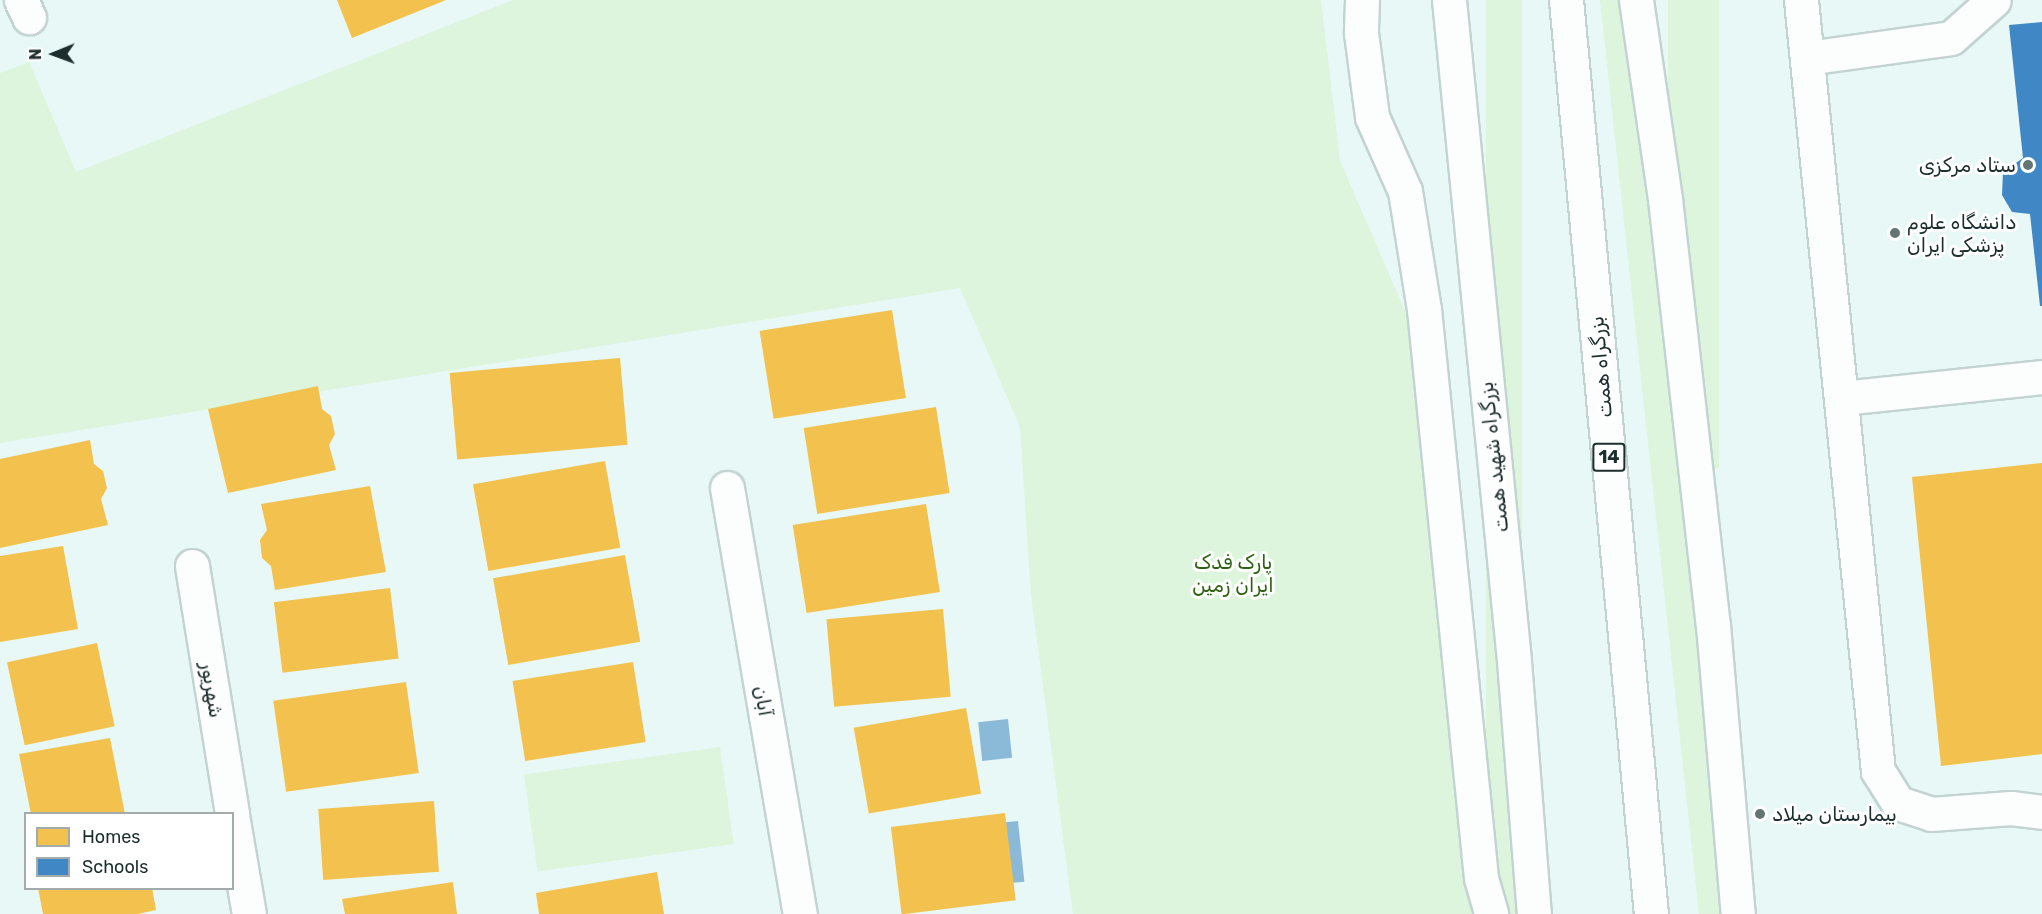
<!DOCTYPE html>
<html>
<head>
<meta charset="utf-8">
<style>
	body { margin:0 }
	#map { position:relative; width:2042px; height:914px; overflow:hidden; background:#e8f8f6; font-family:Rubik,Vazirmatn,sans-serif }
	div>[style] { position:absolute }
	.green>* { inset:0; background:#dcf5dc; transform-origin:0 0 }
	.water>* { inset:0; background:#8bbad9; transform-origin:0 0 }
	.homes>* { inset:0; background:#f2c14e; transform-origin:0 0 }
	.schools>* { inset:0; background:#3f88c5 }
	.roads { filter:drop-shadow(2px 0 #c3d3d2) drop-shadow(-2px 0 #c3d3d2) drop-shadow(0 2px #c3d3d2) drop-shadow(0 -2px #c3d3d2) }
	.minor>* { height:33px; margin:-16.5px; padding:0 16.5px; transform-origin:16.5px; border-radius:16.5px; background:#fcfefe }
	.highway>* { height:33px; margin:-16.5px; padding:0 16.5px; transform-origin:16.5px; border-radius:16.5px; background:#fcfefe }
	.dots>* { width:16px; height:16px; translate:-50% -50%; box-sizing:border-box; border:3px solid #fff; border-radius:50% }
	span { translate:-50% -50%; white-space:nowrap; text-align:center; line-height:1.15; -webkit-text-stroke:6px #fff; paint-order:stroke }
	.shield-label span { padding:2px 4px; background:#fff; border:2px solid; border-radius:4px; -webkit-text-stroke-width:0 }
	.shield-label { font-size:18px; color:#1c2e2d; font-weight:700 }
	.poi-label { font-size:20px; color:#1c2e2d }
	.right { translate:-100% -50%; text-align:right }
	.left { translate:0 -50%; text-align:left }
	.street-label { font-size:20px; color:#1c2e2d }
	.park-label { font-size:20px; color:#2e6213 }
	.legend { position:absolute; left:24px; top:812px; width:210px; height:78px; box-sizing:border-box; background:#fff; border:2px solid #a4abab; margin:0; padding:8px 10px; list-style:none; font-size:18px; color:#1c2e2d }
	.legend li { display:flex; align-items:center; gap:12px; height:30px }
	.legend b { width:30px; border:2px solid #a4abab }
	.north { position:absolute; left:24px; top:24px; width:60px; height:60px; -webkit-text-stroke:4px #fff; paint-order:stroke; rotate:269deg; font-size:16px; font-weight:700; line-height:24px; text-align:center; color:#1c2e2d }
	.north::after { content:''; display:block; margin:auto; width:21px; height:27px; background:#1c2e2d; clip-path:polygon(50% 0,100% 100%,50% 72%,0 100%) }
</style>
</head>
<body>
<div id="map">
	<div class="green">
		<i style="clip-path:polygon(513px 0,1321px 0,1340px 161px,1412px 327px,1477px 914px,1073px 914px,1031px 595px,1020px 427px,960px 288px,0 443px,0 73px,29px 62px,76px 172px)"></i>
		<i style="left:1486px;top:0;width:36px;height:918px"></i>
		<i style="clip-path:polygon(1600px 0,1623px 0,1702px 676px,1723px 914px,1699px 914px)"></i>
		<i style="left:1668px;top:0;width:51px;height:468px"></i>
		<i style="left:720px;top:747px;width:98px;height:198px;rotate:82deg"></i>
	</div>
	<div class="water">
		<i style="left:1008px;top:719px;width:39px;height:30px;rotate:84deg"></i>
		<i style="left:1018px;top:821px;width:61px;height:27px;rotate:84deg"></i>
	</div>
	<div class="homes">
		<i style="clip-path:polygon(337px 0,446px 0,352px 38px)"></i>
		<i style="left:892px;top:310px;width:89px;height:134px;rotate:81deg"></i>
		<i style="left:620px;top:358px;width:87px;height:171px;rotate:85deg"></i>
		<i style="clip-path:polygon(318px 386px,322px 409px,331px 416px,335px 434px,329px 445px,336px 470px,228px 493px,208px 409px)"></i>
		<i style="left:936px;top:407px;width:87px;height:134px;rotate:81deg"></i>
		<i style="clip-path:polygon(90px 440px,94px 464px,103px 471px,107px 488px,101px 499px,108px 525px,0 548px,0 459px)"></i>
		<i style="left:605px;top:461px;width:88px;height:134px;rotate:80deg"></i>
		<i style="clip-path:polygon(2042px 463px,2042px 754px,1941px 766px,1912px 477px)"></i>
		<i style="clip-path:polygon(370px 486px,386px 572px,275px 590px,271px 566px,262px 558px,260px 540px,267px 530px,261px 504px)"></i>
		<i style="left:926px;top:504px;width:89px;height:135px;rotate:81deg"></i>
		<i style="clip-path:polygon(63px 546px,78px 629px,0 642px,0 556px)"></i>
		<i style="left:625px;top:555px;width:88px;height:134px;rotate:80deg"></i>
		<i style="left:390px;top:588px;width:71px;height:117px;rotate:83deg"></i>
		<i style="left:943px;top:609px;width:88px;height:117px;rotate:85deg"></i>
		<i style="left:97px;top:643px;width:85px;height:92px;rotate:78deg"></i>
		<i style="left:633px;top:662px;width:81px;height:122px;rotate:81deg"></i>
		<i style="left:406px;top:682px;width:92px;height:134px;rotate:82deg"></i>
		<i style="left:966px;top:708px;width:87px;height:114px;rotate:80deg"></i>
		<i style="clip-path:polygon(110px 738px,125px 814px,31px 814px,19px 754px)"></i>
		<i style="left:434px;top:801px;width:71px;height:116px;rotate:86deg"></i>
		<i style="left:1005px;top:813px;width:88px;height:115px;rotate:83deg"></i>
		<i style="clip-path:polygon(657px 872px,664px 914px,539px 914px,536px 893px)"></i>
		<i style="clip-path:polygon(453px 882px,457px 914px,345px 914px,342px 899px)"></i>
		<i style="clip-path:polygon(38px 888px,152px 888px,156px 910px,138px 914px,43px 914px)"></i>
	</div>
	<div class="schools">
		<i style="clip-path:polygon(2042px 22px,2042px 306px,2040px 306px,2030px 214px,2012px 212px,2002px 195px,2003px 172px,2023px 158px,2009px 25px)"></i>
	</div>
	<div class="roads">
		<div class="minor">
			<i style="left:21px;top:0;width:19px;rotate:65deg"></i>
			<i style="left:1362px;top:0;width:33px;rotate:92deg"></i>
			<i style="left:1361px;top:33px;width:85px;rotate:82.5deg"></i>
			<i style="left:1372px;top:117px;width:81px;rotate:66deg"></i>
			<i style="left:1405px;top:191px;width:120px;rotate:80.9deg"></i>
			<i style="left:1424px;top:309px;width:572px;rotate:84.28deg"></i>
			<i style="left:1481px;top:878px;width:37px;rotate:74deg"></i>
			<i style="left:1636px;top:0;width:201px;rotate:81.7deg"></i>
			<i style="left:1665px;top:199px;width:429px;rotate:83.6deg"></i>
			<i style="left:1713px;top:625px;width:290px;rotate:85.1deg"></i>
			<i style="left:1801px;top:0;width:775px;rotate:84.3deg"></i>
			<i style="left:1878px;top:771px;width:38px;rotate:58deg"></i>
			<i style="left:1898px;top:803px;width:35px;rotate:18deg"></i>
			<i style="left:1931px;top:814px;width:80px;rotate:-4.3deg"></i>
			<i style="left:2011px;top:808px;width:31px;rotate:7deg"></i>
			<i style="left:1807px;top:58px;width:145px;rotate:-7.9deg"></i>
			<i style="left:1951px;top:38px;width:57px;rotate:-41.5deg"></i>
			<i style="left:1842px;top:398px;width:201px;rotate:-6deg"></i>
			<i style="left:727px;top:488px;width:432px;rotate:80.3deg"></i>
			<i style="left:192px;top:566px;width:251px;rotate:80.8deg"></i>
			<i style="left:232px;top:815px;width:100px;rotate:80.3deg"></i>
		</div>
		<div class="highway">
			<i style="left:1449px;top:0;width:664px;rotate:84.38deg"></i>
			<i style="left:1514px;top:661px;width:254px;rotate:85.5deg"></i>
			<i style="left:1566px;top:0;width:918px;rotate:84.69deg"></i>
		</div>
	</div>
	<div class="dots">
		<i style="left:2028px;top:165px;background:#637573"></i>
		<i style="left:1895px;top:233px;background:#637573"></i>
		<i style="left:1760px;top:814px;background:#637573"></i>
	</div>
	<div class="shield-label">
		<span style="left:1609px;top:457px">14</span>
	</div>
	<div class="poi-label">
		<span class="right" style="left:2016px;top:165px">ستاد مرکزی</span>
		<span class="left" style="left:1907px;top:234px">دانشگاه علوم<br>پزشکی ایران</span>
		<span class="left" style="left:1772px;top:814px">بیمارستان میلاد</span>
	</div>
	<div class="street-label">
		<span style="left:1601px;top:367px;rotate:-95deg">بزرگراه همت</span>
		<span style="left:1494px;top:457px;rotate:-96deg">بزرگراه شهید همت</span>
		<span style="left:212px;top:690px;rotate:81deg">شهریور</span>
		<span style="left:763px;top:701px;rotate:80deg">آبان</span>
	</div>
	<div class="park-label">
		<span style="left:1233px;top:574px">پارک فدک<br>ایران زمین</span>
	</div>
	<ul class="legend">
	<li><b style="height:16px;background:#f2c14e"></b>Homes</li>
	<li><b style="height:16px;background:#3f88c5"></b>Schools</li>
	</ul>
	<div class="north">N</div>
</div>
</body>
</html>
